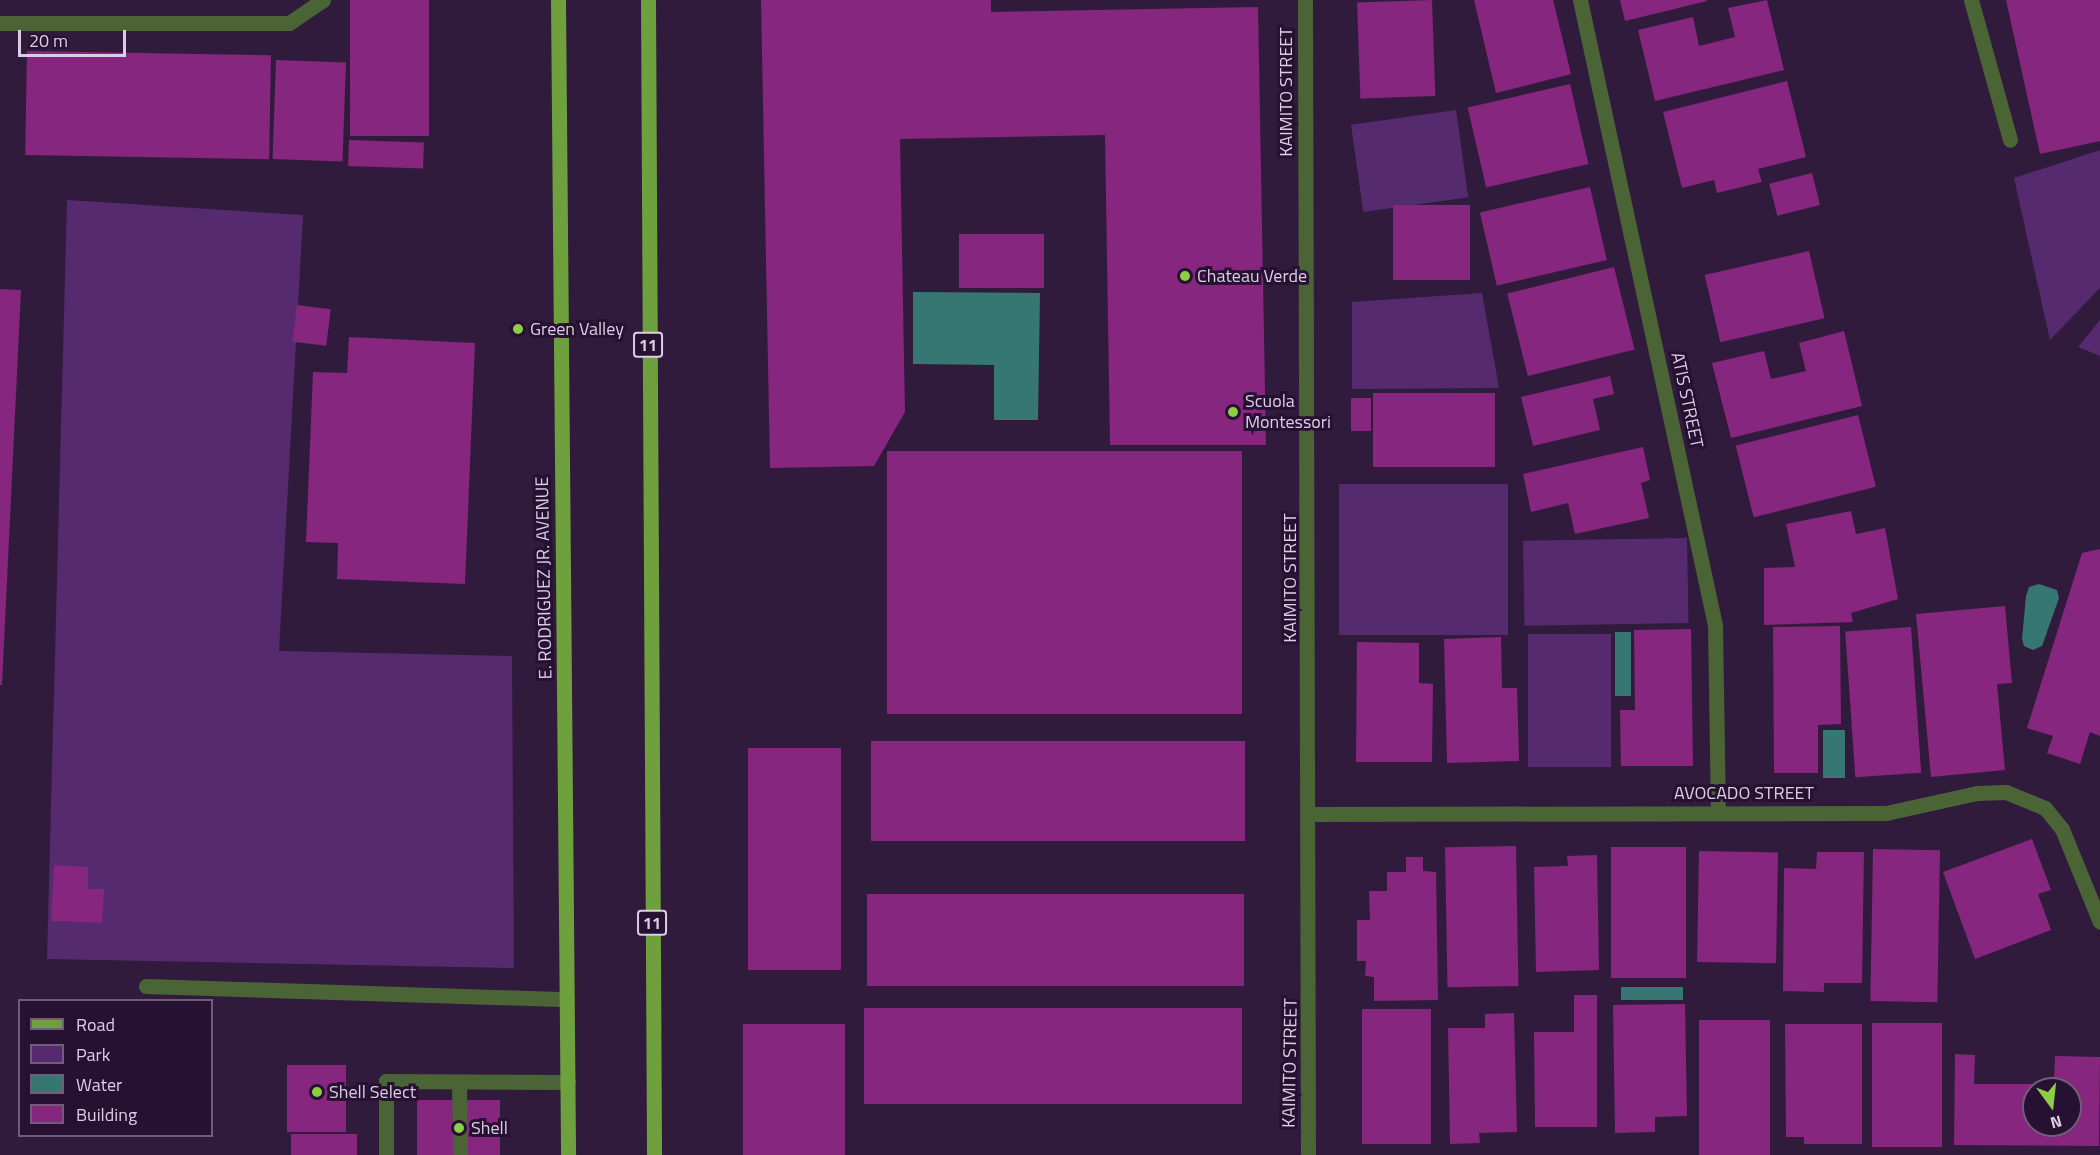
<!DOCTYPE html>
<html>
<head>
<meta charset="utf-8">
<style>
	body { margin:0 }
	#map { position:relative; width:2100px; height:1155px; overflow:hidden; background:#311b3d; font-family:"Titillium Web",sans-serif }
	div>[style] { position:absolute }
	.green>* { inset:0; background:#562a6e; transform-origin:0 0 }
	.water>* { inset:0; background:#367774; transform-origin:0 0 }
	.building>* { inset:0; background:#86267e; transform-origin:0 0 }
	.minor>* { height:15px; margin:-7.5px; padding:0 7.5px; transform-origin:7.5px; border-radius:7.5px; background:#4b6436 }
	.major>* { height:15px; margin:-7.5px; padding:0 7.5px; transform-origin:7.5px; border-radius:7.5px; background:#6ea03d }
	.dots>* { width:16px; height:16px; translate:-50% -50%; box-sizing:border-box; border:3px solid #271133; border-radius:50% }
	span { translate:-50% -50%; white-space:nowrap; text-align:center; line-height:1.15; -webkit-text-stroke:6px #271133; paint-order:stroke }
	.shield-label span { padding:2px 4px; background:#271133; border:2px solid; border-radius:4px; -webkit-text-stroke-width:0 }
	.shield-label { font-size:16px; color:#dbcee4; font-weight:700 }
	.street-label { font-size:18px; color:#dbcee4 }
	.poi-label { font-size:18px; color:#dbcee4 }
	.left { translate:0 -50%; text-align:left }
	.legend { position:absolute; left:18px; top:999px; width:195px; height:138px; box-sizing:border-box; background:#271133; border:2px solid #6f5d7a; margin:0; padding:8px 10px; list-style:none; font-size:18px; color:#dbcee4 }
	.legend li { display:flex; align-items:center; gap:12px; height:30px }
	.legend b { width:30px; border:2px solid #6f5d7a }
	.north { position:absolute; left:2022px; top:1077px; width:60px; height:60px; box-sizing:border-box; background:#271133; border:2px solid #6f5d7a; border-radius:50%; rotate:165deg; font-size:16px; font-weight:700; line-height:24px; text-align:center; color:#dbcee4 }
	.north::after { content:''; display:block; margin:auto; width:21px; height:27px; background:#8bce46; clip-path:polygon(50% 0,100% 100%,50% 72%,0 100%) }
	.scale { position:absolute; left:18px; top:30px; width:108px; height:27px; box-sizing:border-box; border:3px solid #dbcee4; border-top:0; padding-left:8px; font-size:18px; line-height:21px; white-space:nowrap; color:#dbcee4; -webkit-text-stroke:4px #271133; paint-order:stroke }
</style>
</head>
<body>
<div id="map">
	<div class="green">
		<i style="left:1456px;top:110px;width:88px;height:106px;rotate:82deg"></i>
		<i style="clip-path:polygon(2100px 150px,2100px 288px,2050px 340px,2014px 178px)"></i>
		<i style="clip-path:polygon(67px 200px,303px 215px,279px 651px,512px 656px,514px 968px,47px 959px)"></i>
		<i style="clip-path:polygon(1482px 293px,1499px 388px,1352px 389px,1352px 302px)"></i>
		<i style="clip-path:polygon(2100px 320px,2100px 356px,2078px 347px)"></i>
		<i style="left:1339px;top:484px;width:169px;height:151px"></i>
		<i style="left:1687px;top:538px;width:85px;height:164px;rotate:89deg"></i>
		<i style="left:1611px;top:634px;width:133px;height:83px;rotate:90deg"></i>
	</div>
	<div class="water">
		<i style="clip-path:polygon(913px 292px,1040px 293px,1038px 420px,994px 420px,994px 365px,913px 364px)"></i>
		<i style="clip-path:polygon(2039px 584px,2057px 590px,2059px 598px,2042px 646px,2033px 650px,2024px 646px,2022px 639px,2026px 596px,2029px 587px)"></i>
		<i style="left:1615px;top:632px;width:16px;height:64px"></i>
		<i style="left:1823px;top:730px;width:22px;height:48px"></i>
		<i style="left:1621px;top:987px;width:62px;height:13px"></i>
	</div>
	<div class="building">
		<i style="left:350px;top:0;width:79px;height:136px"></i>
		<i style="clip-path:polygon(761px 0,991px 0,991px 12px,1258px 7px,1266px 445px,1110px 445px,1105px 135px,900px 139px,905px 412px,874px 466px,770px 468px)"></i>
		<i style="left:1432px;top:0;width:96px;height:75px;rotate:88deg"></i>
		<i style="clip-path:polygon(1474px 0,1553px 0,1571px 74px,1496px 93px)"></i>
		<i style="clip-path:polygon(1620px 0,1706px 0,1707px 1px,1625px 21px)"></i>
		<i style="clip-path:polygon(1767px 0,1784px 70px,1655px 101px,1638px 30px,1693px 17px,1699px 46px,1735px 37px,1728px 8px)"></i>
		<i style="clip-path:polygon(2006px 0,2100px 0,2100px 141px,2040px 154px)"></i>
		<i style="left:27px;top:51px;width:244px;height:104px;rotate:1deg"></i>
		<i style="left:276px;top:60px;width:70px;height:99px;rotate:2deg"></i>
		<i style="clip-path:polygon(1787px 81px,1806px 157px,1758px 169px,1762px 182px,1717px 193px,1714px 180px,1682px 188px,1663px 112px)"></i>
		<i style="left:1570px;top:84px;width:82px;height:105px;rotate:77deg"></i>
		<i style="left:349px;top:140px;width:75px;height:26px;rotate:2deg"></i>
		<i style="left:1812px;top:173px;width:33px;height:44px;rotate:76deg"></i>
		<i style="left:1590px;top:187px;width:75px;height:113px;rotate:77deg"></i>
		<i style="left:1393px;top:205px;width:77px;height:75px"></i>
		<i style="left:959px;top:234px;width:85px;height:54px"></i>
		<i style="left:1809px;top:251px;width:69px;height:107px;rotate:77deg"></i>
		<i style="left:1614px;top:267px;width:85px;height:110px;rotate:76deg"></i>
		<i style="clip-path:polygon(0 289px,21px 290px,2px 685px,0 685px)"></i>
		<i style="left:297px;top:305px;width:34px;height:37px;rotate:7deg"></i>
		<i style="clip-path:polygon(1844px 331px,1862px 406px,1731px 438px,1712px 363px,1764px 351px,1771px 379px,1806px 371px,1799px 343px)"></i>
		<i style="clip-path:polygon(349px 337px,475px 343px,465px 584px,337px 579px,338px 543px,306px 542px,313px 372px,347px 373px)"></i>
		<i style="clip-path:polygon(1610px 376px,1614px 394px,1593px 399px,1600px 430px,1533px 446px,1521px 397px)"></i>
		<i style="left:1495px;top:393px;width:74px;height:122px;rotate:90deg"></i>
		<i style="left:1351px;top:398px;width:20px;height:33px"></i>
		<i style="left:1858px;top:415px;width:74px;height:126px;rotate:76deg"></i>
		<i style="clip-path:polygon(1643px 447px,1650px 480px,1641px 483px,1649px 518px,1575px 534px,1568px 503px,1531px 512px,1523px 474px)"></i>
		<i style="left:1242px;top:451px;width:263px;height:355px;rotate:90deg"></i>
		<i style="clip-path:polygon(1851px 511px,1856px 534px,1885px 528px,1898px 599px,1851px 613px,1853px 622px,1764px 625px,1764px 568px,1795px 567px,1786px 524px)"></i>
		<i style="clip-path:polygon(2100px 549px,2100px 736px,2090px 732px,2080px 764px,2047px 753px,2053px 736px,2027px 728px,2082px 553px)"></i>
		<i style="clip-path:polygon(2005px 606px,2012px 683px,1997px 684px,2005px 770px,1931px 777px,1916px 614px)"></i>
		<i style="clip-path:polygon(1840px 626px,1841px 724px,1818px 725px,1818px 773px,1774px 773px,1773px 627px)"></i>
		<i style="left:1911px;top:627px;width:146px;height:66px;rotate:86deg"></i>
		<i style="clip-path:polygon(1691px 629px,1693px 766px,1621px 766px,1620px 710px,1635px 710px,1634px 630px)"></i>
		<i style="clip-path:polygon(1501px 637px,1502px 688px,1517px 688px,1519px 761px,1447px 763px,1444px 639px)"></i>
		<i style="clip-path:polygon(1357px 642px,1419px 643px,1419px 683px,1433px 684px,1432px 762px,1356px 762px)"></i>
		<i style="left:871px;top:741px;width:374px;height:100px"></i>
		<i style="left:748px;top:748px;width:93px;height:222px"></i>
		<i style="clip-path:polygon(2032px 839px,2051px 890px,2038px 894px,2051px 930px,1975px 959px,1943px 872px)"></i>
		<i style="left:1516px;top:846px;width:140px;height:71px;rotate:89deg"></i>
		<i style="left:1611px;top:847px;width:75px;height:131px"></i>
		<i style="left:1873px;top:849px;width:67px;height:152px;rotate:1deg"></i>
		<i style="left:1699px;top:851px;width:79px;height:111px;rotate:1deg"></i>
		<i style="clip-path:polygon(1817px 852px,1864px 852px,1862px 983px,1824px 983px,1824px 992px,1783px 991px,1784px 868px,1816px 869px)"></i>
		<i style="clip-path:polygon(1597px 855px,1599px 970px,1536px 972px,1534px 867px,1568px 866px,1567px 856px)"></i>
		<i style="clip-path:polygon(1406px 857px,1423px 857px,1423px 871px,1436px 872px,1438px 1000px,1374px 1001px,1374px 977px,1365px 976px,1366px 961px,1357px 961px,1357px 920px,1370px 920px,1369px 891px,1387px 891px,1387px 872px,1406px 872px)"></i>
		<i style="clip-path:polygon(54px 865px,88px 867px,88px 889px,104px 889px,102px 923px,51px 921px)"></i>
		<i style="left:867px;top:894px;width:377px;height:92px"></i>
		<i style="clip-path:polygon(1574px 995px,1597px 995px,1597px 1127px,1535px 1127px,1534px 1032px,1574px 1032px)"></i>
		<i style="clip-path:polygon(1685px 1004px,1687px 1116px,1655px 1117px,1655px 1132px,1615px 1133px,1613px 1005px)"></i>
		<i style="left:864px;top:1008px;width:378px;height:96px"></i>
		<i style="left:1431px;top:1009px;width:135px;height:69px;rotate:90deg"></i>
		<i style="clip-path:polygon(1514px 1013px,1517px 1132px,1479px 1133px,1480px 1143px,1450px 1144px,1448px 1028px,1485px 1028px,1485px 1014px)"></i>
		<i style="left:1770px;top:1020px;width:135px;height:71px;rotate:90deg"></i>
		<i style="left:1872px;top:1023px;width:70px;height:124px"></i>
		<i style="left:743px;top:1024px;width:102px;height:131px"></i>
		<i style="clip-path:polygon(1785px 1024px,1862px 1024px,1862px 1144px,1804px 1144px,1804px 1137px,1786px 1137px)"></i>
		<i style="clip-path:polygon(evenodd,1955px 1054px,1975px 1055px,1974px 1084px,2054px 1084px,2055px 1056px,2100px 1057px,2099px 1146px,1954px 1145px,1955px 1054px,2034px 1089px,2070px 1089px,2070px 1125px,2034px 1125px,2034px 1089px)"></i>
		<i style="left:287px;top:1065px;width:59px;height:67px"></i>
		<i style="left:500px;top:1100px;width:55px;height:83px;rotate:90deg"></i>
		<i style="left:291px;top:1134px;width:66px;height:21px"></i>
	</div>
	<div class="minor">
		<i style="left:1305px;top:0;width:1155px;rotate:89.85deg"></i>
		<i style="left:1580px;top:0;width:639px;rotate:77.81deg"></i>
		<i style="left:1715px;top:625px;width:187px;rotate:89.1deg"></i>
		<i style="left:1971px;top:0;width:145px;rotate:74.4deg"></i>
		<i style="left:0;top:23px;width:289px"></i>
		<i style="left:289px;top:23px;width:41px;rotate:-34.1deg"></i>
		<i style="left:1310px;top:814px;width:576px;rotate:-0.1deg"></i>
		<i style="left:1886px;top:813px;width:93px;rotate:-12.4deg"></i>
		<i style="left:1977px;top:793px;width:29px;rotate:-2deg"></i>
		<i style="left:2006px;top:792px;width:42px;rotate:22.3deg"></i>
		<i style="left:2045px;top:808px;width:27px;rotate:51deg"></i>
		<i style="left:2062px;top:829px;width:100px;rotate:67.8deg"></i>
		<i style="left:146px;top:986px;width:421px;rotate:1.8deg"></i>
		<i style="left:459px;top:1082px;width:73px;rotate:89.2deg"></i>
		<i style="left:386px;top:1155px;width:74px;rotate:-90deg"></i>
		<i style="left:386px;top:1081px;width:182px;rotate:0.3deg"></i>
	</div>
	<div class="major">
		<i style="left:558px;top:0;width:1155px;rotate:89.5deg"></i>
		<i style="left:648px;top:0;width:1155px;rotate:89.7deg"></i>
	</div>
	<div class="dots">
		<i style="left:1185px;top:276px;background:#8bce46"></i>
		<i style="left:518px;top:329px;background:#8bce46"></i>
		<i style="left:1233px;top:412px;background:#8bce46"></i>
		<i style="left:317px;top:1092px;background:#8bce46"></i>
		<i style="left:459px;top:1128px;background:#8bce46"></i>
	</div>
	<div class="shield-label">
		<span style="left:648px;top:345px">11</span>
		<span style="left:652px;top:923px">11</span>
	</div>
	<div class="street-label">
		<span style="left:1286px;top:92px;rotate:-90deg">KAIMITO STREET</span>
		<span style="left:1687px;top:400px;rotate:78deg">ATIS STREET</span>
		<span style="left:544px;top:578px;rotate:-91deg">E. RODRIGUEZ JR. AVENUE</span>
		<span style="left:1290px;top:578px;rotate:-90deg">KAIMITO STREET</span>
		<span style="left:1744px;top:793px">AVOCADO STREET</span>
		<span style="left:1290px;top:1063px;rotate:-89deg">KAIMITO STREET</span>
	</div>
	<div class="poi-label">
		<span class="left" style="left:1197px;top:276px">Chateau Verde</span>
		<span class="left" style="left:530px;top:329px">Green Valley</span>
		<span class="left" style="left:1245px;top:412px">Scuola<br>Montessori</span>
		<span class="left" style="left:329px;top:1092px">Shell Select</span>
		<span class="left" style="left:471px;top:1128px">Shell</span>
	</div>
	<ul class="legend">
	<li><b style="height:8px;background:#6ea03d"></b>Road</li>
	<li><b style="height:16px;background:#562a6e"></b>Park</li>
	<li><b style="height:16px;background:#367774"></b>Water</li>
	<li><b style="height:16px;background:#86267e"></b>Building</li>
	</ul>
	<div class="north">N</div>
	<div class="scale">20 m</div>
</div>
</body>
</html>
